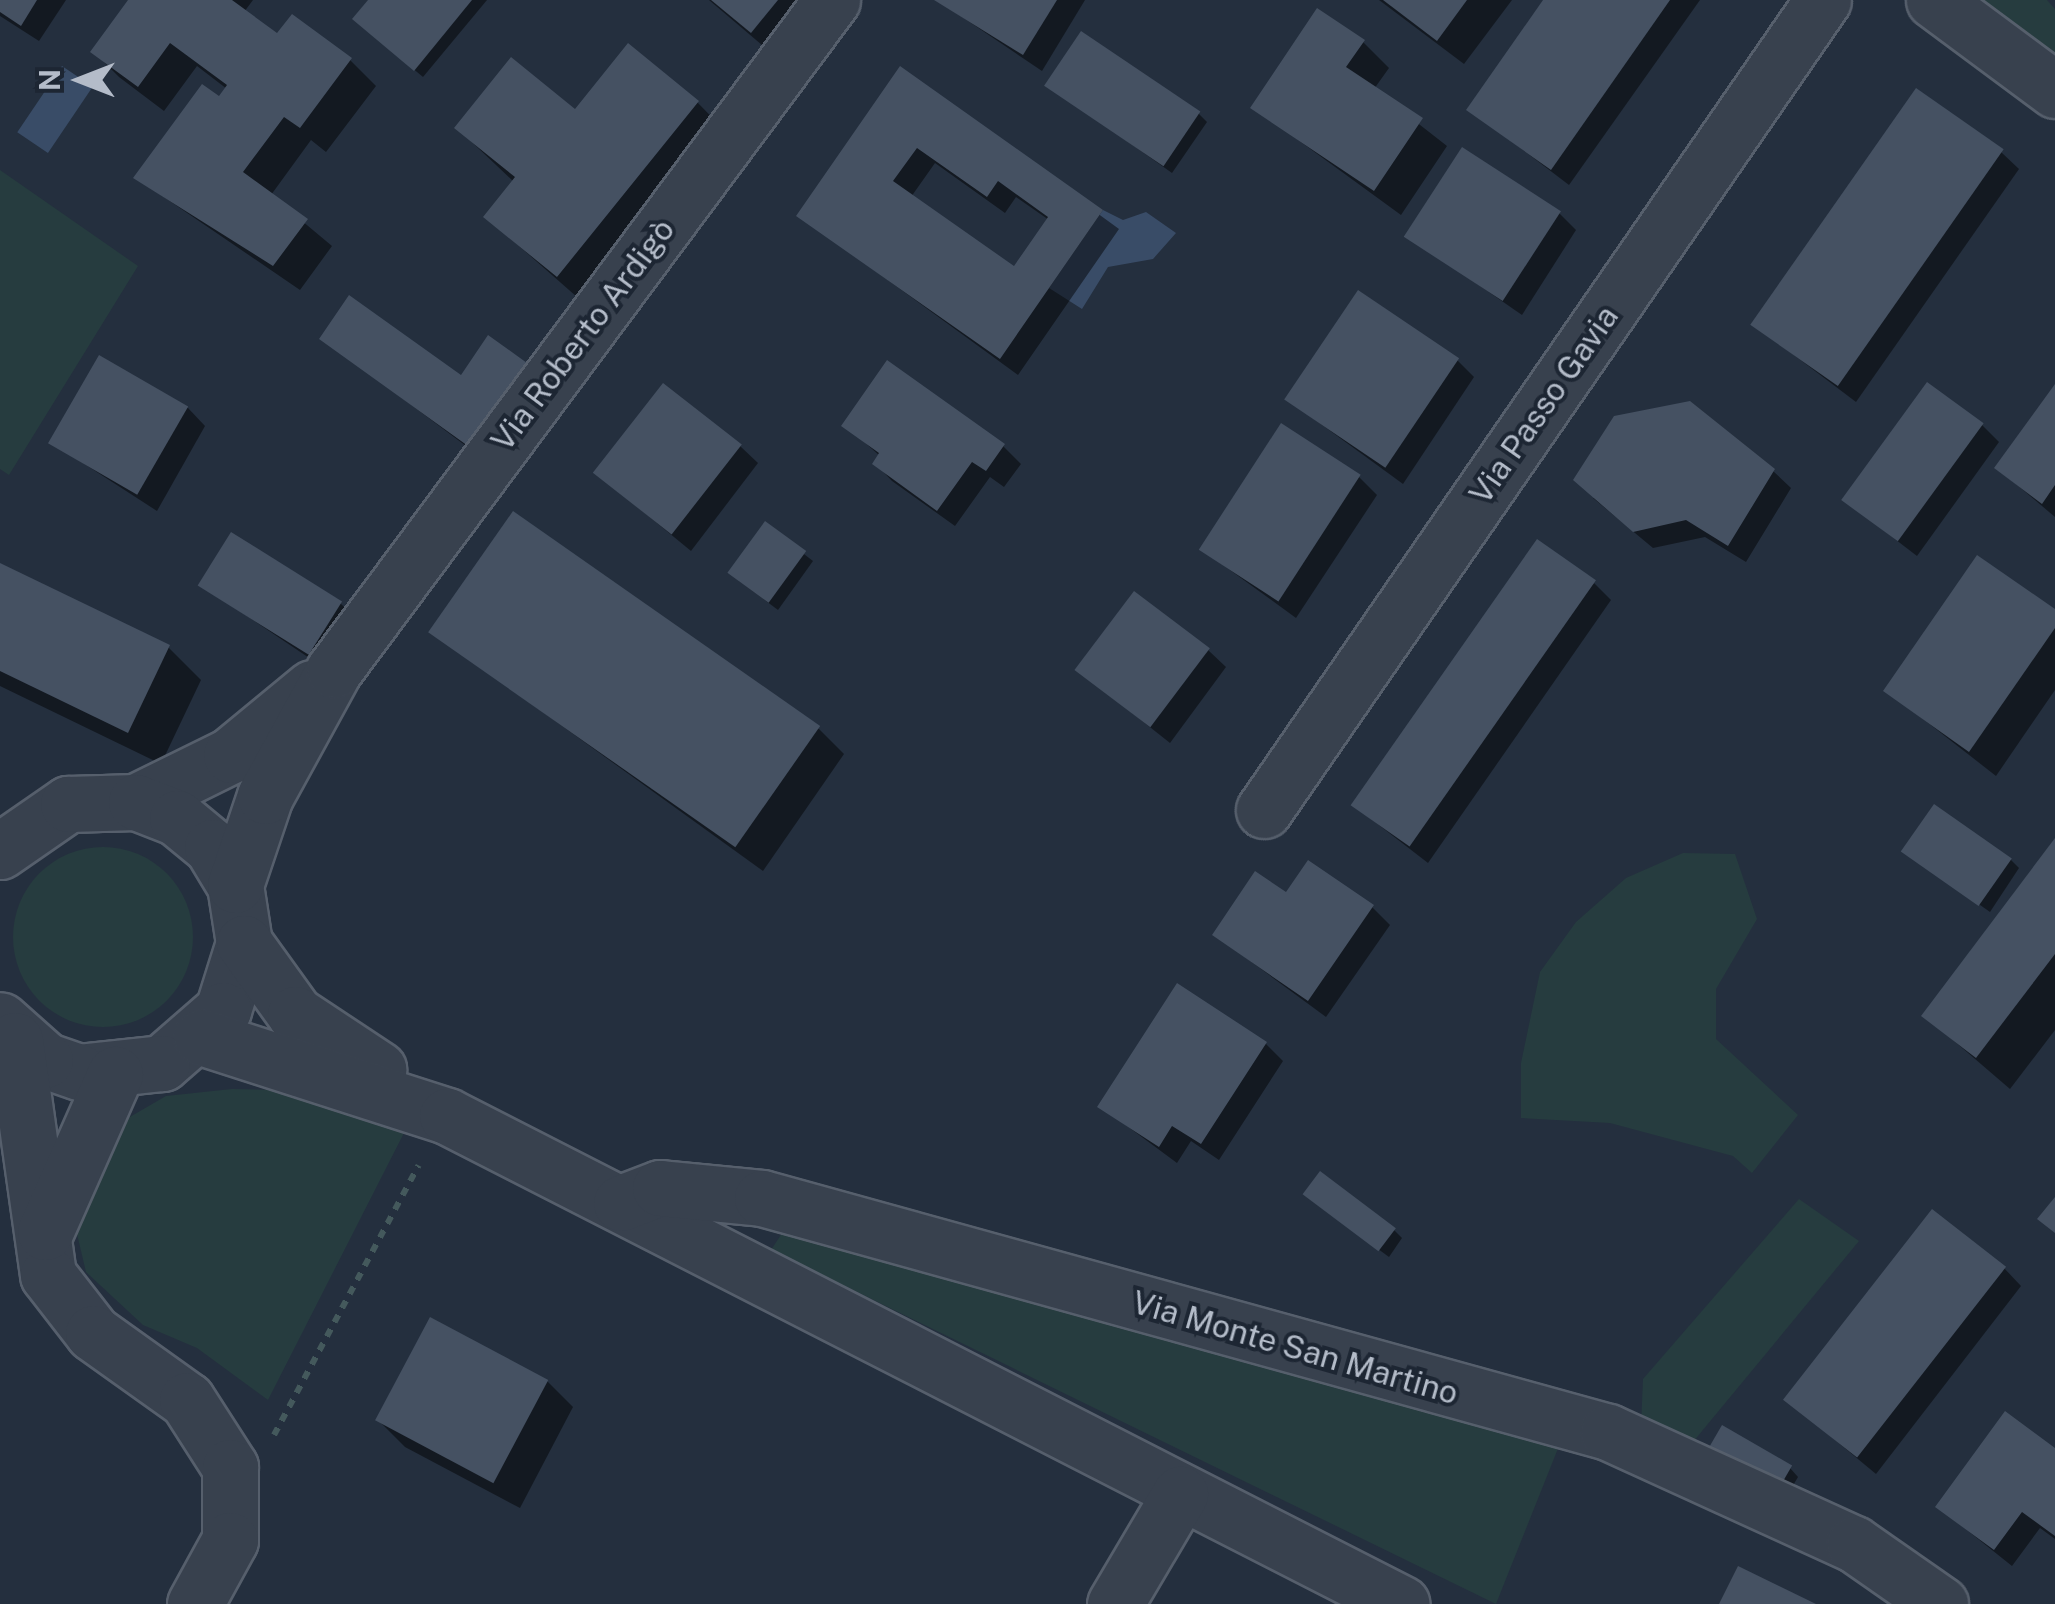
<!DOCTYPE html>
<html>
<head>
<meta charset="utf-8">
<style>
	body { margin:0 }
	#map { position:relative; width:2055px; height:1604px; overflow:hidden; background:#242f3e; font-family:"Public Sans",sans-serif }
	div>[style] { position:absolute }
	.green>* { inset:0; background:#263c3f }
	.round { border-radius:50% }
	.water>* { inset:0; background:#394c67; transform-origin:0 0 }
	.shadow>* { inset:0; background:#0007 }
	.building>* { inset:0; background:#455162; transform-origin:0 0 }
	.path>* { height:6px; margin-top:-3px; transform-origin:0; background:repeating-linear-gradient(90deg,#44595c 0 8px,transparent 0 16px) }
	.roads { filter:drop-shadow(2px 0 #565f6c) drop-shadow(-2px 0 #565f6c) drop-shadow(0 2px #565f6c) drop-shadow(0 -2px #565f6c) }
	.minor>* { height:55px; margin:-27.5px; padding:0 27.5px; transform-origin:27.5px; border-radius:27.5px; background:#38414e }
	span { translate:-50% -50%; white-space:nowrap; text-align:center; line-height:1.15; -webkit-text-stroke:8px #1d2633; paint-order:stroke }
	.street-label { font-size:32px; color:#b4bcc9 }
	.north { position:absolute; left:30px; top:30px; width:100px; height:100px; -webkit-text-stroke:8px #1d2633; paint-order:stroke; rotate:270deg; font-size:28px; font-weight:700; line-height:40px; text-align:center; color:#b4bcc9 }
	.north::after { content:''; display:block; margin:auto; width:35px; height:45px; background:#b4bcc9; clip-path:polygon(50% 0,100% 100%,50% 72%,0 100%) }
</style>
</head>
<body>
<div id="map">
	<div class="green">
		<i style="clip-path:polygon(1979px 0,2047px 0,2055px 9px,2055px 56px)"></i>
		<i style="clip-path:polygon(0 170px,138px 266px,9px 475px,0 469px)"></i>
		<i class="round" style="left:13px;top:847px;width:180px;height:180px"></i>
		<i style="clip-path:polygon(1683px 853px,1735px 854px,1757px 919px,1716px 989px,1716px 1039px,1798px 1115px,1752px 1173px,1733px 1156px,1610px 1123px,1521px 1118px,1521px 1063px,1540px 972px,1576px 922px,1626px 878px)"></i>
		<i style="clip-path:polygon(232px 1089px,279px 1090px,406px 1129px,268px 1400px,197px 1348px,143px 1325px,86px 1272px,72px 1213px,116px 1125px,166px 1096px)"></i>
		<i style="clip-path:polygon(1799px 1199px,1859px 1241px,1688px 1448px,1641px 1426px,1643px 1379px)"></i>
		<i style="clip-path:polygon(788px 1224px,1561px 1441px,1496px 1604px,771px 1250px)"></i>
	</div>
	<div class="water">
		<i style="left:62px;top:66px;width:37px;height:80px;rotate:34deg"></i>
		<i style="clip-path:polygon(1103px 210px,1123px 220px,1146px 212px,1176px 233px,1153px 259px,1108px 267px,1082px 309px,1049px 288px)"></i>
	</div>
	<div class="shadow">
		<i style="clip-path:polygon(0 0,66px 0,39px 41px,0 16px)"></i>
		<i style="clip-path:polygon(131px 0,253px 0,244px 12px,278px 37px,350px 60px,376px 86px,326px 152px,311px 140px,271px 195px,332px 246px,300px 290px,136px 178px,227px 89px,197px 66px,164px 111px,119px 77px,93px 51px)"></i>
		<i style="clip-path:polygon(371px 0,487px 0,423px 77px,363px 27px)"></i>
		<i style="clip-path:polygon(709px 0,857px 0,796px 74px)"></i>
		<i style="clip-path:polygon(1085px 0,1042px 71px,940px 2px,941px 0)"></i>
		<i style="clip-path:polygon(1379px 0,1512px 0,1464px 64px)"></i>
		<i style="clip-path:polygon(1546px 0,1700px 0,1569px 185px,1469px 109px)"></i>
		<i style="clip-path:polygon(1363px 42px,1389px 68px,1374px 89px,1447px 146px,1401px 215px,1253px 107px)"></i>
		<i style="clip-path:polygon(evenodd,901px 70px,1119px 229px,1018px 375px,800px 216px,901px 70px,935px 163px,1005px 213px,1016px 197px,1049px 220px,1015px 270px,911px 197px,935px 163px)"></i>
		<i style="clip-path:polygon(1048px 85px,1198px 113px,1207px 122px,1172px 173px)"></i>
		<i style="clip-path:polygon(697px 102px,740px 146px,602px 319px,486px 217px,514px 182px,457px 128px)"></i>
		<i style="clip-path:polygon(2001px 152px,2019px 169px,1856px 402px,1753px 324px)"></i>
		<i style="clip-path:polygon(1559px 213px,1576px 230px,1522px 315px,1408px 236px)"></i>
		<i style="clip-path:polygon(322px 338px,461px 378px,525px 365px,542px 382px,486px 461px)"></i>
		<i style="clip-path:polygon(1457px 360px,1474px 377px,1403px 484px,1288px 400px)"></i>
		<i style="clip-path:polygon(2055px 388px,2055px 517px,1997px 468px)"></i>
		<i style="clip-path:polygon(188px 408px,205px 426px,157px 511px,52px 443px)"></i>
		<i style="clip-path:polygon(845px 425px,1003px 446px,1021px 464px,1004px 487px,990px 477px,955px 526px,892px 481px,875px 463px,880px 456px)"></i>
		<i style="clip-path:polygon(1982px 425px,1999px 442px,1917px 556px,1844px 500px)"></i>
		<i style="clip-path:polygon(740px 446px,758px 463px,691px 551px,596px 473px)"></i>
		<i style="clip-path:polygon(1773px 471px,1791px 488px,1746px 562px,1705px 537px,1653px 548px,1593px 498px)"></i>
		<i style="clip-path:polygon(1359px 477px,1377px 495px,1296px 618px,1201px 549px)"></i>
		<i style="clip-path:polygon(766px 525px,813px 561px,778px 610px,739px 581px)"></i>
		<i style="clip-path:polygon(0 565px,168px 647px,201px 680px,161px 764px,0 686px)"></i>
		<i style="clip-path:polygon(1594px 583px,1611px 600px,1428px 863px,1353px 805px)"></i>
		<i style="clip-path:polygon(201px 585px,340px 603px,358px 620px,327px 670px)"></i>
		<i style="clip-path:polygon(2055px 612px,2055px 690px,1996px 776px,1886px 690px)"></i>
		<i style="clip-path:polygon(432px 632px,819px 729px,844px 754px,763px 871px)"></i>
		<i style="clip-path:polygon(1208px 650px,1226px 667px,1170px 743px,1078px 670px)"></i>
		<i style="clip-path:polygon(2055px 842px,2055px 1030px,2010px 1089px,1925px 1016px)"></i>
		<i style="clip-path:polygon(1905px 852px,2011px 860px,2019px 868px,1990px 912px)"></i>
		<i style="clip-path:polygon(1286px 895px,1372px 907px,1390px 925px,1326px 1017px,1215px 935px)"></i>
		<i style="clip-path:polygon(1266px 1044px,1283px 1061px,1219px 1160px,1191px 1141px,1177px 1163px,1100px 1106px)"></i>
		<i style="clip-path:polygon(1314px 1202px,1394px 1230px,1402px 1238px,1389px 1257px)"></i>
		<i style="clip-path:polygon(2004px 1268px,2021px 1286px,1876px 1474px,1788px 1401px)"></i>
		<i style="clip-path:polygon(547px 1381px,573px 1407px,520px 1508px,405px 1447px,379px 1421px)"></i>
		<i style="clip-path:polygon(1709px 1451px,1790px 1468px,1798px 1477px,1785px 1499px)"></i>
		<i style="clip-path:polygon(2055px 1451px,2055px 1539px,2040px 1528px,2012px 1566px,1938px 1507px)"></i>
	</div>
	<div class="building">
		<i style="clip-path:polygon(0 0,37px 0,21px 26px,0 12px)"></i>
		<i style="clip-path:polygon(128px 0,232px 0,277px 33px,292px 14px,352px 58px,300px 128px,284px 117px,243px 172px,308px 219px,273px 266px,133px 178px,202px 84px,219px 96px,227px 85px,170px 43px,138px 87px,90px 52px)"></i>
		<i style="clip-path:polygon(368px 0,472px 0,414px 71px,352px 19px)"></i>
		<i style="clip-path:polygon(711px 0,778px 0,751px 33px)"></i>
		<i style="clip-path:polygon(934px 0,1057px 0,1023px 55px)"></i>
		<i style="clip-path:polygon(1383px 0,1467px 0,1437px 41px)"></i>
		<i style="clip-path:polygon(1543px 0,1670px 0,1551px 170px,1466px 110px)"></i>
		<i style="clip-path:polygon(1317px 8px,1365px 40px,1346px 67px,1423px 118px,1374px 191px,1250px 108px)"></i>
		<i style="left:1081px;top:31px;width:144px;height:66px;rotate:34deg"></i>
		<i style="clip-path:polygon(628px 43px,699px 101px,557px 277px,483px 217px,515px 177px,454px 128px,511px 57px,575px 109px)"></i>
		<i style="clip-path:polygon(evenodd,900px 66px,1103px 210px,1000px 359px,796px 216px,900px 66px,917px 148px,987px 197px,998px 181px,1048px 217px,1014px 266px,893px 181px,917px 148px)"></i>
		<i style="left:1916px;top:88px;width:107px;height:289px;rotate:35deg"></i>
		<i style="left:1462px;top:147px;width:118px;height:107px;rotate:33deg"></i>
		<i style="left:1358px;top:290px;width:122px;height:132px;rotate:34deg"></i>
		<i style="clip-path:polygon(349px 295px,461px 375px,488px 335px,527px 363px,468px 446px,319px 339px)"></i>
		<i style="left:99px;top:355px;width:103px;height:102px;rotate:30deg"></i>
		<i style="clip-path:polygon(887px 360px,1005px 444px,986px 471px,972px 462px,937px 511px,872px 464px,879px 453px,841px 426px)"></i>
		<i style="left:1927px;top:382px;width:70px;height:146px;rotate:36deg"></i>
		<i style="left:663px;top:383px;width:100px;height:114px;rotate:38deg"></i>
		<i style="clip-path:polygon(2055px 384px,2055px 485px,2042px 504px,1994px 468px)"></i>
		<i style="clip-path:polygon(1690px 401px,1775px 469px,1728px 546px,1686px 520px,1633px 532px,1573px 480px,1614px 416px)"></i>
		<i style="left:1281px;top:423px;width:95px;height:151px;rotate:33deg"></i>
		<i style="left:513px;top:511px;width:375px;height:148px;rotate:35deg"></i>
		<i style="left:765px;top:521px;width:51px;height:64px;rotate:36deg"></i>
		<i style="left:231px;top:532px;width:131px;height:63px;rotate:32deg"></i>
		<i style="left:1537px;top:539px;width:72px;height:325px;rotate:35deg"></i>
		<i style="clip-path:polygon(1977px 555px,2055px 609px,2055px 628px,1969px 752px,1883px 691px)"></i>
		<i style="clip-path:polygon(0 563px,170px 645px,128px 733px,0 671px)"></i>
		<i style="left:1134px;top:591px;width:95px;height:99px;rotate:37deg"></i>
		<i style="left:1934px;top:804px;width:95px;height:58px;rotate:35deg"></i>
		<i style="clip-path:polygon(2055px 838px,2055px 954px,1976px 1058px,1921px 1016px)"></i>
		<i style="clip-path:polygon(1308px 860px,1374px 905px,1308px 1001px,1212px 935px,1255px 871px,1286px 892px)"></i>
		<i style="clip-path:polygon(1177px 983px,1267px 1042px,1201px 1144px,1172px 1126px,1159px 1147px,1097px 1107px)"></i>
		<i style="left:1320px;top:1171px;width:95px;height:29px;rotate:37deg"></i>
		<i style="clip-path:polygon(2055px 1197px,2055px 1233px,2037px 1219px)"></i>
		<i style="left:1932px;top:1209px;width:94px;height:242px;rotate:38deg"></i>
		<i style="left:430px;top:1317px;width:134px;height:117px;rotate:28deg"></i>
		<i style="clip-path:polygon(2005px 1411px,2055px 1448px,2055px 1536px,2022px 1512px,1994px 1550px,1935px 1507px)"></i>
		<i style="left:1722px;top:1425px;width:81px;height:31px;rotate:30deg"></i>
		<i style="clip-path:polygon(1738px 1566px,1816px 1604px,1719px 1604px)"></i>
	</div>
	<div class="path">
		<i style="left:274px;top:1435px;width:306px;rotate:-61.8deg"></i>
	</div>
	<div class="roads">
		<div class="minor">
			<i style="left:1934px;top:0;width:151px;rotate:36.6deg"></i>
			<i style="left:136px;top:802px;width:106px;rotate:-26.3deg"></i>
			<i style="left:231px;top:755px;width:105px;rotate:-39.6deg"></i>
			<i style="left:1264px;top:810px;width:984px;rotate:-55.39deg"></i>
			<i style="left:0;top:851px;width:83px;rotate:-34.7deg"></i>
			<i style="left:68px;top:804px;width:68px;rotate:-1.7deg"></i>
			<i style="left:136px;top:802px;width:44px;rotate:21.3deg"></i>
			<i style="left:177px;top:818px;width:45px;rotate:39.6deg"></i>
			<i style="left:212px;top:847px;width:44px;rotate:58.8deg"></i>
			<i style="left:235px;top:885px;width:59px;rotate:81.2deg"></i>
			<i style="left:244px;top:943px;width:70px;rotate:107.4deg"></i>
			<i style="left:223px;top:1010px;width:81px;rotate:139deg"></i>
			<i style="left:162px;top:1063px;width:83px;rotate:173.8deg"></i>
			<i style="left:79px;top:1072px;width:36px;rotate:-161deg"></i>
			<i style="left:45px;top:1060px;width:60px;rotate:-138.4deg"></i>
			<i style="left:235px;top:885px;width:94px;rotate:-71.4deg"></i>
			<i style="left:265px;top:796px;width:144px;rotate:-61.3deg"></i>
			<i style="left:334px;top:670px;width:835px;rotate:-53.38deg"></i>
			<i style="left:244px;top:943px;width:87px;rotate:54.3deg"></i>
			<i style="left:295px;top:1014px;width:100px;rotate:33.5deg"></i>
			<i style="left:201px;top:1037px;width:258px;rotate:17.8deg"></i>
			<i style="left:447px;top:1116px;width:1072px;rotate:27.07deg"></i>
			<i style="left:15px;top:1040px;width:237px;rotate:82deg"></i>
			<i style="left:48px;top:1275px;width:73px;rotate:52.2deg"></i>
			<i style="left:93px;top:1333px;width:115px;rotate:35.5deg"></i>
			<i style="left:187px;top:1400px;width:80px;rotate:57.3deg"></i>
			<i style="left:230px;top:1467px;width:73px;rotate:90deg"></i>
			<i style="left:230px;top:1540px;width:73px;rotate:118.7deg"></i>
			<i style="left:621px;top:1203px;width:42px;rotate:-21deg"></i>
			<i style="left:660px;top:1188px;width:102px;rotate:5.6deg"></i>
			<i style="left:762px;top:1198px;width:878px;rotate:15.46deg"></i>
			<i style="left:1608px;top:1432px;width:270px;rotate:24.5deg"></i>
			<i style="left:1854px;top:1544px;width:105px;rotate:34.9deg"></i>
			<i style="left:45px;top:1232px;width:173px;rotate:-66.1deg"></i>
			<i style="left:1115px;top:1604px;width:128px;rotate:-59.4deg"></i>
		</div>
	</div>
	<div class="street-label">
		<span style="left:583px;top:335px;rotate:-53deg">Via Roberto Ardigò</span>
		<span style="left:1544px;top:405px;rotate:-55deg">Via Passo Gavia</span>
		<span style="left:1295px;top:1348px;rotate:16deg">Via Monte San Martino</span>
	</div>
	<div class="north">N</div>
</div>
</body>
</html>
